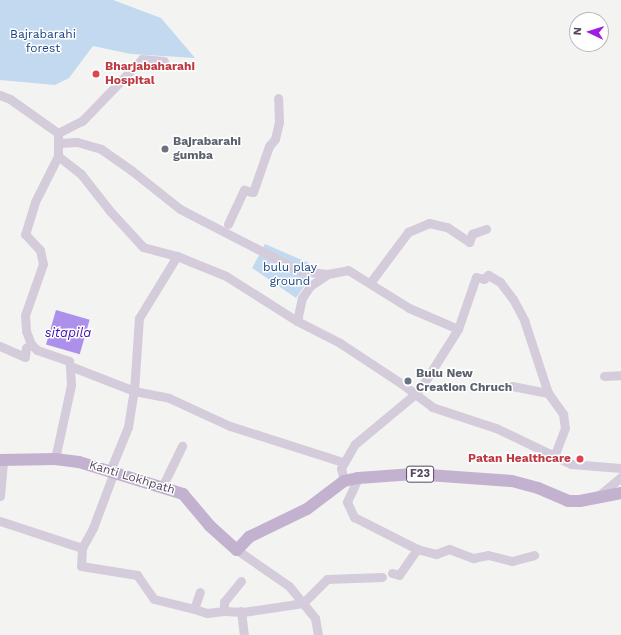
<!DOCTYPE html>
<html>
<head>
<meta charset="utf-8">
<style>
	body { margin:0 }
	#map { position:relative; width:621px; height:635px; overflow:hidden; background:#f3f4f1; font-family:"Work Sans",sans-serif }
	div>[style] { position:absolute }
	.green>* { inset:0; background:#c2d9ef }
	.water>* { inset:0; background:#ac90eb; transform-origin:0 0 }
	.minor>* { height:9px; margin:-4.5px; padding:0 4.5px; transform-origin:4.5px; border-radius:4.5px; background:#d4ccdb }
	.major>* { height:12px; margin:-6px; padding:0 6px; transform-origin:6px; border-radius:6px; background:#c3b2cf }
	.dots>* { width:11px; height:11px; translate:-50% -50%; box-sizing:border-box; border:2px solid #fff; border-radius:50% }
	span { translate:-50% -50%; white-space:nowrap; text-align:center; line-height:1.15; -webkit-text-stroke:3px #fff; paint-order:stroke }
	.shield-label span { padding:1px 3px; background:#fff; border:1px solid; border-radius:3px; -webkit-text-stroke-width:0 }
	.shield-label { font-size:11px; color:#56495f; font-weight:700 }
	.park-label { font-size:12px; color:#194281 }
	.health-label { font-size:12px; color:#be3a42; font-weight:700 }
	.left { translate:0 -50%; text-align:left }
	.right { translate:-100% -50%; text-align:right }
	.worship-label { font-size:12px; color:#5b616d; font-weight:700 }
	.street-label { font-size:12px; color:#56495f }
	.water-label { font-size:13px; color:#400fac; font-style:italic }
	.north { position:absolute; left:569px; top:12px; width:40px; height:40px; box-sizing:border-box; background:#fff; border:1px solid #bbb6bf; border-radius:50%; rotate:274deg; font-size:11px; font-weight:700; line-height:16px; text-align:center; color:#56495f }
	.north::after { content:''; display:block; margin:auto; width:14px; height:18px; background:#a11ce3; clip-path:polygon(50% 0,100% 100%,50% 72%,0 100%) }
</style>
</head>
<body>
<div id="map">
	<div class="green">
		<i style="clip-path:polygon(0 0,113px 0,161px 18px,195px 58px,131px 54px,93px 46px,69px 78px,55px 85px,0 80px)"></i>
		<i style="clip-path:polygon(265px 244px,318px 267px,296px 298px,252px 268px)"></i>
	</div>
	<div class="water">
		<i style="left:56px;top:310px;width:35px;height:36px;rotate:16deg"></i>
	</div>
	<div class="minor">
		<i style="left:0;top:95px;width:11px;rotate:22deg"></i>
		<i style="left:10px;top:99px;width:59px;rotate:35.3deg"></i>
		<i style="left:58px;top:133px;width:23px;rotate:90deg"></i>
		<i style="left:58px;top:156px;width:51px;rotate:116.6deg"></i>
		<i style="left:35px;top:202px;width:34px;rotate:107deg"></i>
		<i style="left:25px;top:234px;width:22px;rotate:47deg"></i>
		<i style="left:40px;top:250px;width:14px;rotate:78deg"></i>
		<i style="left:43px;top:264px;width:54px;rotate:109.4deg"></i>
		<i style="left:25px;top:315px;width:16px;rotate:86deg"></i>
		<i style="left:26px;top:331px;width:14px;rotate:69deg"></i>
		<i style="left:31px;top:344px;width:8px;rotate:45deg"></i>
		<i style="left:37px;top:350px;width:34px;rotate:19deg"></i>
		<i style="left:69px;top:361px;width:5px;rotate:79deg"></i>
		<i style="left:70px;top:366px;width:19px;rotate:87deg"></i>
		<i style="left:71px;top:385px;width:76px;rotate:102.2deg"></i>
		<i style="left:58px;top:133px;width:27px;rotate:-27deg"></i>
		<i style="left:82px;top:121px;width:86px;rotate:-45.9deg"></i>
		<i style="left:142px;top:59px;width:22px;rotate:5deg"></i>
		<i style="left:59px;top:143px;width:18px;rotate:-3deg"></i>
		<i style="left:77px;top:142px;width:25px;rotate:16deg"></i>
		<i style="left:101px;top:149px;width:37px;rotate:35deg"></i>
		<i style="left:131px;top:170px;width:63px;rotate:38.5deg"></i>
		<i style="left:180px;top:209px;width:135px;rotate:27.3deg"></i>
		<i style="left:300px;top:271px;width:28px;rotate:6deg"></i>
		<i style="left:328px;top:274px;width:20px;rotate:-11deg"></i>
		<i style="left:348px;top:270px;width:72px;rotate:31.9deg"></i>
		<i style="left:409px;top:308px;width:53px;rotate:23.2deg"></i>
		<i style="left:58px;top:156px;width:29px;rotate:38deg"></i>
		<i style="left:81px;top:174px;width:47px;rotate:51.9deg"></i>
		<i style="left:110px;top:211px;width:49px;rotate:47.5deg"></i>
		<i style="left:143px;top:247px;width:35px;rotate:15deg"></i>
		<i style="left:177px;top:256px;width:53px;rotate:22.2deg"></i>
		<i style="left:226px;top:276px;width:84px;rotate:32.4deg"></i>
		<i style="left:297px;top:321px;width:24px;rotate:-78deg"></i>
		<i style="left:302px;top:298px;width:14px;rotate:-56deg"></i>
		<i style="left:310px;top:286px;width:22px;rotate:-34deg"></i>
		<i style="left:228px;top:224px;width:38px;rotate:-65deg"></i>
		<i style="left:244px;top:190px;width:9px;rotate:13deg"></i>
		<i style="left:253px;top:192px;width:49px;rotate:-70.8deg"></i>
		<i style="left:269px;top:146px;width:9px;rotate:-49deg"></i>
		<i style="left:275px;top:139px;width:17px;rotate:-77deg"></i>
		<i style="left:279px;top:122px;width:24px;rotate:-92deg"></i>
		<i style="left:370px;top:283px;width:64px;rotate:-53.3deg"></i>
		<i style="left:408px;top:232px;width:23px;rotate:-23deg"></i>
		<i style="left:429px;top:223px;width:18px;rotate:13deg"></i>
		<i style="left:447px;top:227px;width:27px;rotate:34deg"></i>
		<i style="left:469px;top:242px;width:9px;rotate:-69deg"></i>
		<i style="left:472px;top:234px;width:15px;rotate:-20deg"></i>
		<i style="left:297px;top:321px;width:48px;rotate:27.1deg"></i>
		<i style="left:340px;top:343px;width:74px;rotate:33.5deg"></i>
		<i style="left:402px;top:384px;width:38px;rotate:37deg"></i>
		<i style="left:432px;top:407px;width:67px;rotate:18.2deg"></i>
		<i style="left:496px;top:428px;width:83px;rotate:25.6deg"></i>
		<i style="left:571px;top:464px;width:50px;rotate:4.6deg"></i>
		<i style="left:0;top:346px;width:27px;rotate:24deg"></i>
		<i style="left:25px;top:357px;width:9px;rotate:-84deg"></i>
		<i style="left:26px;top:348px;width:6px;rotate:-39deg"></i>
		<i style="left:70px;top:366px;width:69px;rotate:21.3deg"></i>
		<i style="left:134px;top:391px;width:36px;rotate:11deg"></i>
		<i style="left:169px;top:398px;width:67px;rotate:24.7deg"></i>
		<i style="left:230px;top:426px;width:119px;rotate:17.7deg"></i>
		<i style="left:604px;top:376px;width:17px;rotate:-3deg"></i>
		<i style="left:512px;top:386px;width:37px;rotate:11deg"></i>
		<i style="left:110px;top:471px;width:48px;rotate:-67.8deg"></i>
		<i style="left:128px;top:427px;width:36px;rotate:-81deg"></i>
		<i style="left:134px;top:391px;width:73px;rotate:-86.1deg"></i>
		<i style="left:139px;top:318px;width:73px;rotate:-58.5deg"></i>
		<i style="left:114px;top:472px;width:60px;rotate:110.6deg"></i>
		<i style="left:93px;top:528px;width:23px;rotate:119deg"></i>
		<i style="left:82px;top:548px;width:18px;rotate:93deg"></i>
		<i style="left:81px;top:566px;width:57px;rotate:9.1deg"></i>
		<i style="left:137px;top:575px;width:29px;rotate:55deg"></i>
		<i style="left:154px;top:599px;width:41px;rotate:14deg"></i>
		<i style="left:194px;top:609px;width:18px;rotate:-71deg"></i>
		<i style="left:358px;top:478px;width:26px;rotate:115deg"></i>
		<i style="left:347px;top:502px;width:17px;rotate:65deg"></i>
		<i style="left:354px;top:517px;width:71px;rotate:26.9deg"></i>
		<i style="left:417px;top:549px;width:20px;rotate:15deg"></i>
		<i style="left:436px;top:554px;width:14px;rotate:-21deg"></i>
		<i style="left:449px;top:549px;width:26px;rotate:21deg"></i>
		<i style="left:473px;top:558px;width:15px;rotate:-11deg"></i>
		<i style="left:488px;top:555px;width:25px;rotate:14deg"></i>
		<i style="left:512px;top:561px;width:23px;rotate:-15deg"></i>
		<i style="left:344px;top:481px;width:13px;rotate:-103deg"></i>
		<i style="left:341px;top:468px;width:28px;rotate:-60deg"></i>
		<i style="left:355px;top:444px;width:77px;rotate:-39.7deg"></i>
		<i style="left:414px;top:395px;width:16px;rotate:-50deg"></i>
		<i style="left:424px;top:383px;width:64px;rotate:-57.8deg"></i>
		<i style="left:458px;top:329px;width:55px;rotate:-70.9deg"></i>
		<i style="left:476px;top:277px;width:8px;rotate:14deg"></i>
		<i style="left:484px;top:279px;width:6px;rotate:-45deg"></i>
		<i style="left:488px;top:275px;width:14px;rotate:30deg"></i>
		<i style="left:500px;top:282px;width:21px;rotate:53deg"></i>
		<i style="left:513px;top:299px;width:24px;rotate:62deg"></i>
		<i style="left:524px;top:320px;width:77px;rotate:71.8deg"></i>
		<i style="left:548px;top:393px;width:26px;rotate:54deg"></i>
		<i style="left:563px;top:414px;width:14px;rotate:82deg"></i>
		<i style="left:565px;top:428px;width:28px;rotate:111deg"></i>
		<i style="left:162px;top:487px;width:46px;rotate:-64deg"></i>
		<i style="left:0;top:496px;width:35px;rotate:-85deg"></i>
		<i style="left:597px;top:497px;width:31px;rotate:-40deg"></i>
		<i style="left:0;top:521px;width:86px;rotate:18.2deg"></i>
		<i style="left:237px;top:550px;width:63px;rotate:34.7deg"></i>
		<i style="left:289px;top:586px;width:41px;rotate:50.9deg"></i>
		<i style="left:315px;top:618px;width:17px;rotate:80deg"></i>
		<i style="left:392px;top:573px;width:7px;rotate:16deg"></i>
		<i style="left:399px;top:575px;width:32px;rotate:-55deg"></i>
		<i style="left:194px;top:609px;width:14px;rotate:17deg"></i>
		<i style="left:207px;top:613px;width:17px;rotate:-7deg"></i>
		<i style="left:224px;top:611px;width:9px;rotate:-90deg"></i>
		<i style="left:224px;top:602px;width:27px;rotate:-51deg"></i>
		<i style="left:224px;top:611px;width:19px;rotate:3deg"></i>
		<i style="left:243px;top:612px;width:61px;rotate:-8.5deg"></i>
		<i style="left:303px;top:603px;width:34px;rotate:-45deg"></i>
		<i style="left:327px;top:579px;width:55px;rotate:-2.1deg"></i>
		<i style="left:241px;top:611px;width:24px;rotate:83deg"></i>
	</div>
	<div class="major">
		<i style="left:0;top:460px;width:55px;rotate:-1deg"></i>
		<i style="left:55px;top:459px;width:24px;rotate:7deg"></i>
		<i style="left:79px;top:462px;width:109px;rotate:17.1deg"></i>
		<i style="left:183px;top:494px;width:42px;rotate:49.8deg"></i>
		<i style="left:210px;top:526px;width:36px;rotate:42deg"></i>
		<i style="left:237px;top:550px;width:18px;rotate:-47deg"></i>
		<i style="left:249px;top:537px;width:64px;rotate:-25.8deg"></i>
		<i style="left:307px;top:509px;width:46px;rotate:-37.1deg"></i>
		<i style="left:344px;top:481px;width:14px;rotate:-12deg"></i>
		<i style="left:358px;top:478px;width:56px;rotate:-4.1deg"></i>
		<i style="left:414px;top:474px;width:98px;rotate:4.1deg"></i>
		<i style="left:512px;top:481px;width:27px;rotate:15deg"></i>
		<i style="left:538px;top:488px;width:33px;rotate:23deg"></i>
		<i style="left:568px;top:501px;width:12px"></i>
		<i style="left:580px;top:501px;width:42px;rotate:-11deg"></i>
	</div>
	<div class="dots">
		<i style="left:96px;top:74px;background:#e0444e"></i>
		<i style="left:165px;top:149px;background:#6b7280"></i>
		<i style="left:408px;top:381px;background:#6b7280"></i>
		<i style="left:580px;top:459px;background:#e0444e"></i>
	</div>
	<div class="shield-label">
		<span style="left:420px;top:474px">F23</span>
	</div>
	<div class="park-label">
		<span style="left:43px;top:42px">Bajrabarahi<br>forest</span>
		<span style="left:290px;top:275px">bulu play<br>ground</span>
	</div>
	<div class="health-label">
		<span class="left" style="left:105px;top:74px">Bharjabaharahi<br>Hospital</span>
		<span class="right" style="left:571px;top:459px">Patan Healthcare</span>
	</div>
	<div class="worship-label">
		<span class="left" style="left:173px;top:149px">Bajrabarahi<br>gumba</span>
		<span class="left" style="left:416px;top:381px">Bulu New<br>Creation Chruch</span>
	</div>
	<div class="street-label">
		<span style="left:132px;top:478px;rotate:17deg">Kanti Lokhpath</span>
	</div>
	<div class="water-label">
		<span style="left:68px;top:333px">sitapila</span>
	</div>
	<div class="north">N</div>
</div>
</body>
</html>
